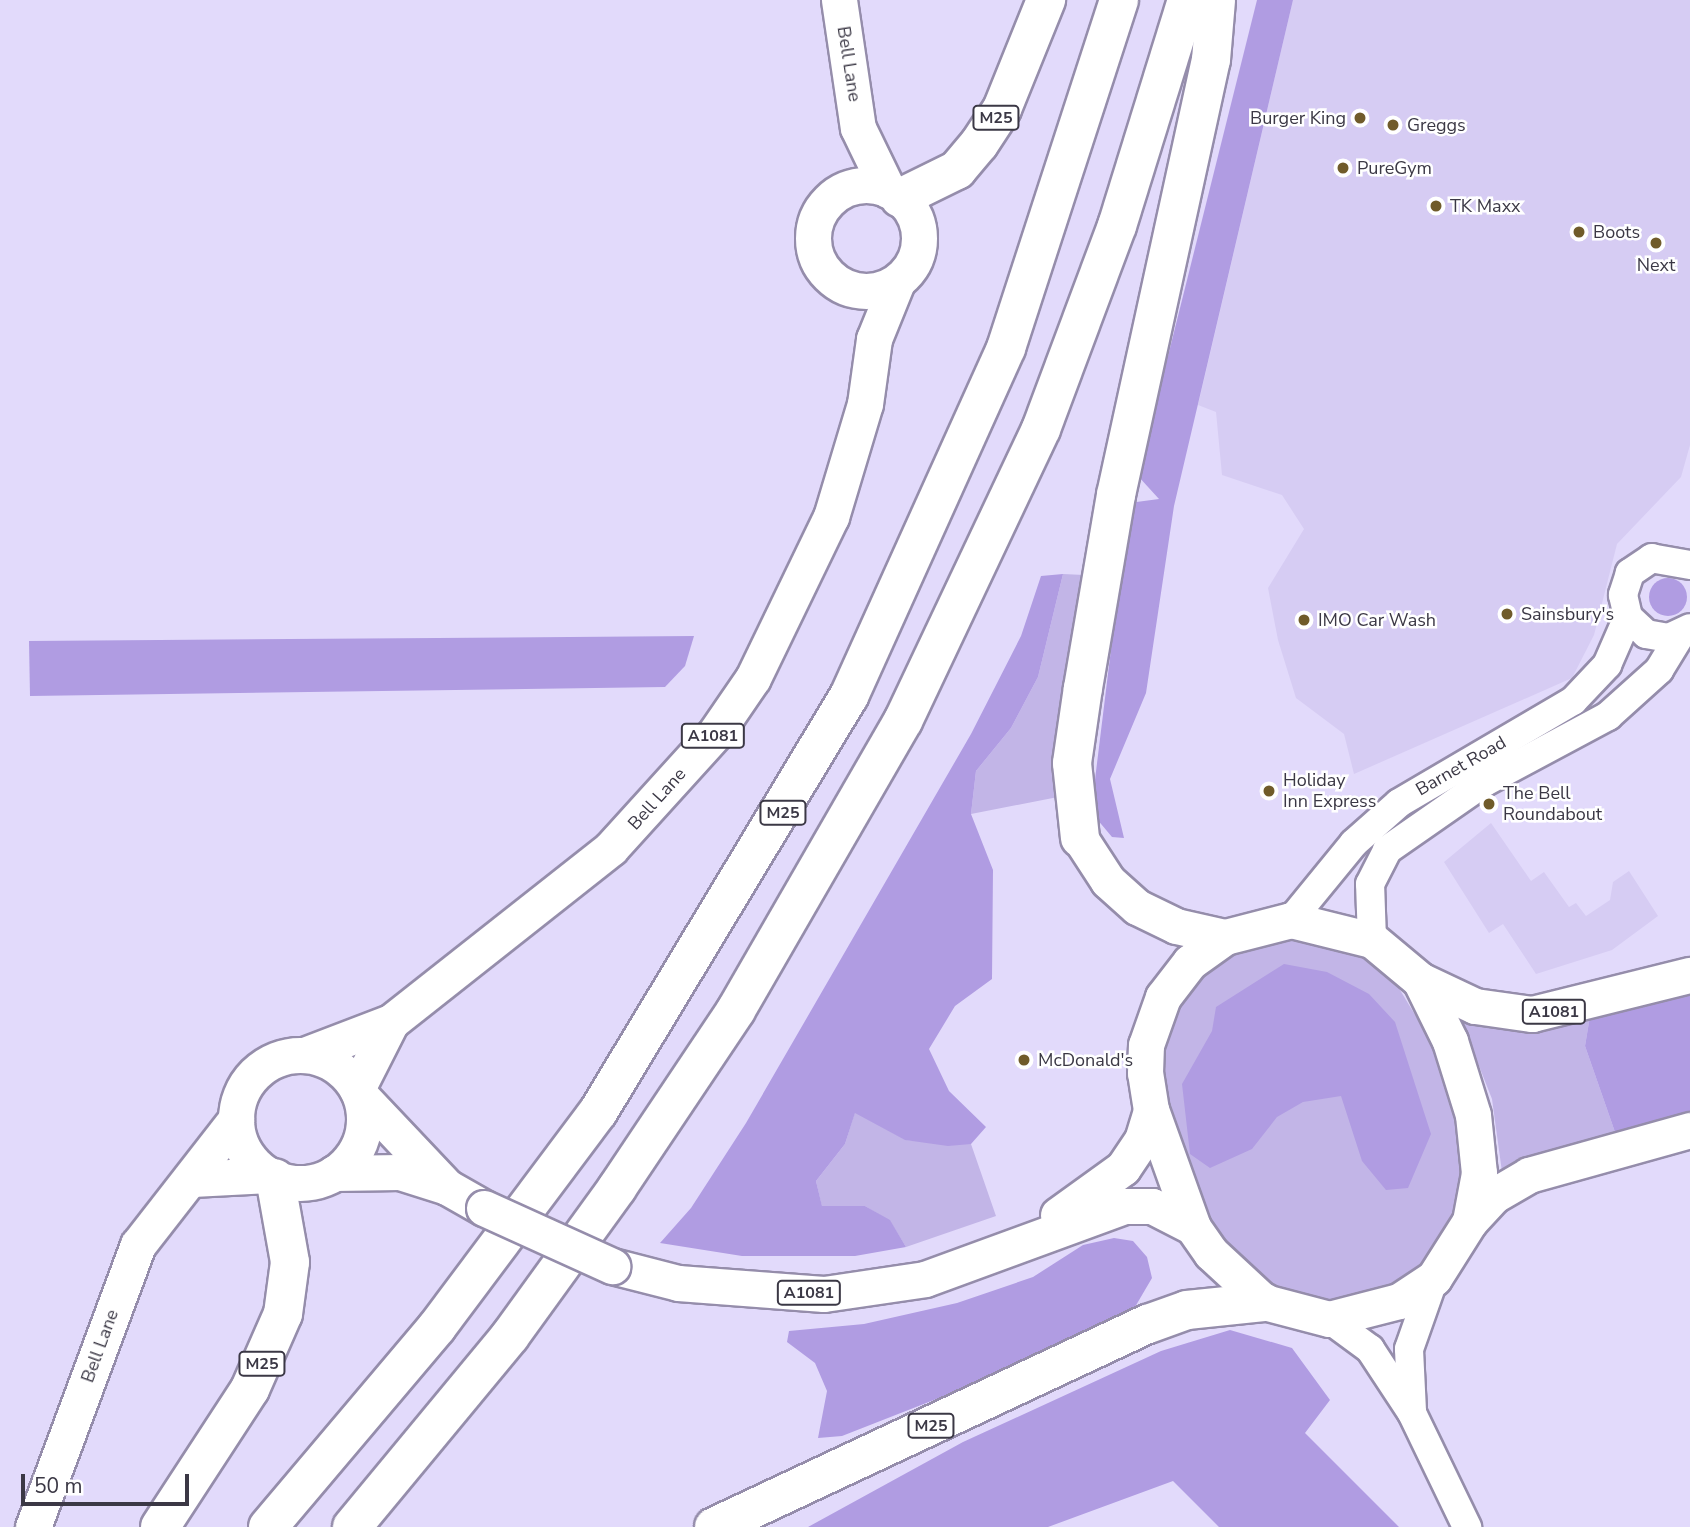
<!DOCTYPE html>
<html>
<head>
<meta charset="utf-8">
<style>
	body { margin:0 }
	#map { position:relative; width:1690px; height:1527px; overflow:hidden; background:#e2dafb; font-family:"Nunito Sans",sans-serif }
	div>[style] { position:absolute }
	.built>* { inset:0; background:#d6ccf3 }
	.green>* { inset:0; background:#c2b5e7 }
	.forest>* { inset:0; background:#b09ce2 }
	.round { border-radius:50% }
	.roads { filter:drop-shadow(2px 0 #958dab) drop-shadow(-2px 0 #958dab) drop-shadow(0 2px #958dab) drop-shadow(0 -2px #958dab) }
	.minor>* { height:28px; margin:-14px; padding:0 14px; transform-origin:14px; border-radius:14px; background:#fff }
	.major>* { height:35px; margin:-17.5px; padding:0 17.5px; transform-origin:17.5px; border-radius:17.5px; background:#fff }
	.major>.ring { margin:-17.5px; padding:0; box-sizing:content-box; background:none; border:35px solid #fff; border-radius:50% }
	.highway>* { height:38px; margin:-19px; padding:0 19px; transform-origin:19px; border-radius:19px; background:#fff }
	.bridges { filter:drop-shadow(2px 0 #958dab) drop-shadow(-2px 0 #958dab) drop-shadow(0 2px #958dab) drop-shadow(0 -2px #958dab) }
	.major-bridge>* { height:35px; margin:-17.5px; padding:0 17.5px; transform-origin:17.5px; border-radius:17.5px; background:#fff }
	.dots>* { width:19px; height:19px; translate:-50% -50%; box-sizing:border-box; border:4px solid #fff; border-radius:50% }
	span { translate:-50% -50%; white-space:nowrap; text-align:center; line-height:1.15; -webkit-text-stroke:5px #fff; paint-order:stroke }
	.shield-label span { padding:2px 5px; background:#fff; border:2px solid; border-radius:5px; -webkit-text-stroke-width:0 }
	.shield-label { font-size:16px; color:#3b3845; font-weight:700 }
	.street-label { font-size:18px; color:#3b3845 }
	.poi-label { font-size:18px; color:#3b3845 }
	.right { translate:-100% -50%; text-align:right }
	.left { translate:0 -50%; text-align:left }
	.scale { position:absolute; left:21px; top:1474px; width:168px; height:32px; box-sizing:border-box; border:4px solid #3b3845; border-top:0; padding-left:9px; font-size:21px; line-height:24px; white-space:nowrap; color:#3b3845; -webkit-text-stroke:5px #fff; paint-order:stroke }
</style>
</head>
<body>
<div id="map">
	<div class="built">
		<i style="clip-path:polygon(1293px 0,1690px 0,1690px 445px,1681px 477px,1617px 544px,1594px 635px,1572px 678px,1354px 774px,1344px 734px,1296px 698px,1278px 640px,1268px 588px,1304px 529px,1282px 495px,1222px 475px,1216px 412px,1198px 405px)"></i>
		<i style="clip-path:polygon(1491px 823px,1531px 881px,1544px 872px,1569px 907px,1576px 903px,1586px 916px,1610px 900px,1613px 882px,1629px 871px,1658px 916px,1612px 950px,1536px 974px,1503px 924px,1489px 933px,1444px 862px)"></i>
	</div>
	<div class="green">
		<i style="clip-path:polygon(1063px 574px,1084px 575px,1055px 744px,1058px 797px,971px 814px,976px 771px,1011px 728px,1038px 677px)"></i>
		<i style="clip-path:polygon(1288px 937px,1322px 940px,1368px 957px,1394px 980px,1432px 1043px,1465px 1152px,1461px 1207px,1418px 1272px,1390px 1290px,1340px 1301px,1315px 1301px,1268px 1285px,1225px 1247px,1208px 1220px,1175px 1132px,1162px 1070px,1165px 1038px,1190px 985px,1235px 953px)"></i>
		<i style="clip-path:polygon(1590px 1016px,1585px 1046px,1616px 1135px,1502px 1172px,1492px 1099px,1461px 1020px,1543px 1030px)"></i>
		<i style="clip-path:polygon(855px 1112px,906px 1140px,971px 1144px,996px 1216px,906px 1247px,890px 1221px,865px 1206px,822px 1207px,816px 1181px,845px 1144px)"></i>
	</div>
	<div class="forest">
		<i style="clip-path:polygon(1257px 0,1293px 0,1174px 506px,1146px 693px,1110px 779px,1124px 838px,1112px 837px,1091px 812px,1129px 503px,1159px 499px,1138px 476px)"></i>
		<i style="clip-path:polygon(1063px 574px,1038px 677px,1011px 728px,976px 771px,971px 814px,993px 870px,992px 979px,955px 1006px,929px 1049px,949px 1091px,986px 1127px,971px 1144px,948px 1146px,905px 1140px,855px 1113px,845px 1144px,816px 1181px,822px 1206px,865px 1206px,890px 1220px,906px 1247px,855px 1256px,742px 1256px,660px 1243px,691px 1208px,746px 1123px,971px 734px,1021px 636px,1041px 576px)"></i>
		<i class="round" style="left:1649px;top:578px;width:38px;height:38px"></i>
		<i style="clip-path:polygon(694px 636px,685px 666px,665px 687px,30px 696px,29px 641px)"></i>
		<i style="clip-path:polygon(1284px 964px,1327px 972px,1369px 994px,1395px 1022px,1431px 1134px,1408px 1188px,1386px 1190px,1362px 1161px,1341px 1096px,1303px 1102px,1277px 1117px,1252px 1149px,1210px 1168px,1190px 1154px,1182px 1084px,1212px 1031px,1216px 1007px)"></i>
		<i style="clip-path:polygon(1690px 990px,1690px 1115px,1616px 1135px,1585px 1046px,1590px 1016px)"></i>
		<i style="clip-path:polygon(1114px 1238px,1133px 1241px,1147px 1257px,1152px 1278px,1135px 1307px,1013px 1369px,842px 1436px,818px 1438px,827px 1391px,815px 1363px,787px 1342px,789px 1331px,864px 1324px,957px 1303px,1033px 1277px,1083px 1245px)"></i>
		<i style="clip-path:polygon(1230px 1330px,1292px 1348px,1330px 1400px,1305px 1433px,1399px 1527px,1219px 1527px,1173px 1481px,1048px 1527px,808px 1527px,963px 1442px,1161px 1351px)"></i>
	</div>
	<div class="roads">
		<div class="minor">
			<i style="left:1690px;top:565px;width:39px;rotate:-170deg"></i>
			<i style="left:1652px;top:558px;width:27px;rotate:146deg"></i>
			<i style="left:1630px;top:573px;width:23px;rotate:108deg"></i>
			<i style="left:1623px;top:595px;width:23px;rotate:77deg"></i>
			<i style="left:1628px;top:617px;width:25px;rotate:43deg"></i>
			<i style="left:1646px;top:634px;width:23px;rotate:10deg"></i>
			<i style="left:1669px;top:638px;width:23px;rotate:-25deg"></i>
			<i style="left:1291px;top:920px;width:99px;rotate:-50.7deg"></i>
			<i style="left:1354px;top:843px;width:60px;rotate:-41.6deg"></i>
			<i style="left:1399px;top:803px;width:202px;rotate:-30.4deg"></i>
			<i style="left:1573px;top:701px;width:50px;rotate:-46.6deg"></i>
			<i style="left:1607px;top:665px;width:52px;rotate:-66.4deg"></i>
			<i style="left:1372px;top:940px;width:56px;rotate:-92deg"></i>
			<i style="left:1370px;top:884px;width:38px;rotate:-63deg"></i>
			<i style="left:1387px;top:850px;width:119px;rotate:-34.8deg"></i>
			<i style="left:1485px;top:782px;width:140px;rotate:-28.2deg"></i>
			<i style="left:1608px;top:716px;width:69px;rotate:-42deg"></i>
			<i style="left:1659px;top:670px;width:42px;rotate:-58.6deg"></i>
			<i style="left:1329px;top:1319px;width:51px;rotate:36.2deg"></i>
			<i style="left:1370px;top:1349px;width:77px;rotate:56.7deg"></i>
			<i style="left:1412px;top:1413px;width:127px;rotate:64.2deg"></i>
			<i style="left:1412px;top:1411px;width:62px;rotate:-92.8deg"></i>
			<i style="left:1409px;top:1349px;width:75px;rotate:-70.6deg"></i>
		</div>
		<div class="major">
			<i style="left:839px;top:0;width:129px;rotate:81.6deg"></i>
			<i style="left:858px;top:128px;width:69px;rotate:64.2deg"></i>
			<i class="ring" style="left:813px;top:185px;width:71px;height:71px"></i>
			<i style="left:1080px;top:838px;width:51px;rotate:56.9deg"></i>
			<i style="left:1108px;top:881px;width:39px;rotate:42deg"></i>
			<i style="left:1137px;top:907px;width:43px;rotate:26deg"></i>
			<i style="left:1176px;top:926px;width:50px;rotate:12.7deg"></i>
			<i style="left:1291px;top:920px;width:83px;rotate:13.9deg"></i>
			<i style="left:1372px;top:940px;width:62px;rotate:39.8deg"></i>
			<i style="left:1420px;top:980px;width:68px;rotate:63.8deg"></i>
			<i style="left:1450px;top:1041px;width:77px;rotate:72.7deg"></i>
			<i style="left:1473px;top:1115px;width:58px;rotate:84.1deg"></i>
			<i style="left:1479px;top:1173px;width:49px;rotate:100.6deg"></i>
			<i style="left:1470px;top:1221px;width:67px;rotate:122.3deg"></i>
			<i style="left:1434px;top:1278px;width:42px;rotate:146.7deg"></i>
			<i style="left:1399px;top:1301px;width:72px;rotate:165.6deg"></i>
			<i style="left:1329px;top:1319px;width:67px;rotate:-165.3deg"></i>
			<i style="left:1264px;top:1302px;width:72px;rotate:-137.2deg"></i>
			<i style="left:1211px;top:1253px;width:32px;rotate:-125deg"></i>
			<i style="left:1193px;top:1227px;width:124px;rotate:-109.7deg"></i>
			<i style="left:1151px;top:1110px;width:37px;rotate:-99deg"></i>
			<i style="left:1145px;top:1073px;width:28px;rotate:-88deg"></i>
			<i style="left:1146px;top:1045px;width:51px;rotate:-70.5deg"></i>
			<i style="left:1163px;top:997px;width:44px;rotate:-52.4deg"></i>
			<i style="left:1190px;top:962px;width:43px;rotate:-35.5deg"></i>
			<i style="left:1225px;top:937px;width:68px;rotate:-14.4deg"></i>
			<i style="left:1420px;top:980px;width:61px;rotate:25.3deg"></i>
			<i style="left:1475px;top:1006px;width:58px;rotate:8deg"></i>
			<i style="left:1532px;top:1014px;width:163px;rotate:-13.9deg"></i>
			<i style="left:304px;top:1055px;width:93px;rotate:-20.8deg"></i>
			<i class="ring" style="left:236px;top:1055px;width:93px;height:93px"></i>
			<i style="left:357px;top:1089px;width:75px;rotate:-63.1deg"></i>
			<i style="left:391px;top:1022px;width:280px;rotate:-38.3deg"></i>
			<i style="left:611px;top:848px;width:156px;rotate:-47.8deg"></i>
			<i style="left:716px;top:732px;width:65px;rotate:-55.6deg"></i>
			<i style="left:753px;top:678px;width:179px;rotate:-64.2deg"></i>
			<i style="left:831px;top:517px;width:118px;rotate:-73.3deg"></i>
			<i style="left:865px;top:404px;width:66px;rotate:-82.1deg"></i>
			<i style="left:874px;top:339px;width:61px;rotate:-68deg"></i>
			<i style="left:360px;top:1095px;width:127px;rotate:46.6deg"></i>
			<i style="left:334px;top:1173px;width:66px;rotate:-0.9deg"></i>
			<i style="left:400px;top:1172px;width:49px;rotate:17.7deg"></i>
			<i style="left:447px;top:1187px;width:43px;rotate:29.6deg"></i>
			<i style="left:192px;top:1179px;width:77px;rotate:-3deg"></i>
			<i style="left:1058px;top:1215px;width:80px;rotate:-35.9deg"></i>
			<i style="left:1123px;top:1168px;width:34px;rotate:-56deg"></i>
			<i style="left:1142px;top:1140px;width:31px;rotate:-73deg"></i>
			<i style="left:1470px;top:1221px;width:34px;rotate:-47deg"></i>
			<i style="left:1493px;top:1196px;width:42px;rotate:-30.3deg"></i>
			<i style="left:1529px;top:1175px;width:167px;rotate:-15.6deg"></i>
			<i style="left:612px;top:1266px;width:68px;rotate:14.4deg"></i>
			<i style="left:678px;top:1283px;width:146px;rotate:4.3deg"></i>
			<i style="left:824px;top:1294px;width:102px;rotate:-8.4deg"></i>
			<i style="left:925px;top:1279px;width:212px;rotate:-20.1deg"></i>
			<i style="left:1124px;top:1206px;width:28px"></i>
			<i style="left:1152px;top:1206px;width:46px;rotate:27.1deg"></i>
			<i style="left:33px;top:1527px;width:301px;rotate:-69.6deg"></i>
			<i style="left:138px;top:1245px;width:160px;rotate:-52.1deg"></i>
		</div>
		<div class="highway">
			<i style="left:900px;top:198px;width:64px;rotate:-26.2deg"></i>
			<i style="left:957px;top:170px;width:34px;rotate:-50deg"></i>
			<i style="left:979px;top:144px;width:42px;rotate:-56.7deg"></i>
			<i style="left:1002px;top:109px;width:118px;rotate:-68deg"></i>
			<i style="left:1080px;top:838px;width:75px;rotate:-96.1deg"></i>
			<i style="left:1072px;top:763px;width:76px;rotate:-81.7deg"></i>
			<i style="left:1083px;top:688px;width:196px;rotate:-80.3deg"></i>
			<i style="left:1116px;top:495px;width:445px;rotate:-77.7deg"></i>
			<i style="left:1211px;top:60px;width:60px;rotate:-85.2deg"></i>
			<i style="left:160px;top:1527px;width:165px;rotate:-56.9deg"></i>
			<i style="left:250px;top:1389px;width:82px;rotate:-66.3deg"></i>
			<i style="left:283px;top:1314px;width:52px;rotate:-82.3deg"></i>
			<i style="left:290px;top:1262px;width:85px;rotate:-100.1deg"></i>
			<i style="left:268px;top:1527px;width:262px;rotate:-49.8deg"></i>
			<i style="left:437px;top:1327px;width:269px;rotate:-53.2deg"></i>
			<i style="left:598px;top:1112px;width:486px;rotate:-58.9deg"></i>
			<i style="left:849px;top:696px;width:382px;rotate:-65.7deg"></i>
			<i style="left:1006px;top:348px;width:366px;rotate:-72deg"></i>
			<i style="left:352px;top:1527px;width:248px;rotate:-50.4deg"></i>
			<i style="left:510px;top:1336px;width:183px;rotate:-54.1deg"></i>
			<i style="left:617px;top:1188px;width:214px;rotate:-56.2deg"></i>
			<i style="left:736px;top:1010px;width:334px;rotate:-60deg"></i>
			<i style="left:903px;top:721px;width:323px;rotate:-64.7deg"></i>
			<i style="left:1041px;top:429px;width:217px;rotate:-69.5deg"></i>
			<i style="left:1117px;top:226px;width:237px;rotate:-72.8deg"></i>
			<i style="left:714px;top:1527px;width:479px;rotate:-25.1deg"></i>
			<i style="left:1148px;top:1324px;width:41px;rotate:-19.7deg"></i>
			<i style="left:1187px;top:1310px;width:77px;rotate:-5.9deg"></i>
		</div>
	</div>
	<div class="bridges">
		<div class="major-bridge">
			<i style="left:484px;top:1208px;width:141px;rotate:24.4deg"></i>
		</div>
	</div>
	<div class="dots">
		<i style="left:1360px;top:118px;background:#705b2a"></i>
		<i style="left:1393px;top:125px;background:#705b2a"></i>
		<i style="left:1343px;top:168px;background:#705b2a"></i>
		<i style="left:1436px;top:206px;background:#705b2a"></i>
		<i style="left:1579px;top:232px;background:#705b2a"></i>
		<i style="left:1656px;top:243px;background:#705b2a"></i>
		<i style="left:1507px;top:614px;background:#705b2a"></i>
		<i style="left:1304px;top:620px;background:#705b2a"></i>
		<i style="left:1269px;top:791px;background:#705b2a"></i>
		<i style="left:1489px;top:804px;background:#705b2a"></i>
		<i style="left:1024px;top:1060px;background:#705b2a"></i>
	</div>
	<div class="shield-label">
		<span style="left:996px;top:118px">M25</span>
		<span style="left:713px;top:736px">A1081</span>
		<span style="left:783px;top:813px">M25</span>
		<span style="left:1554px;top:1012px">A1081</span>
		<span style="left:809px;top:1293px">A1081</span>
		<span style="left:262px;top:1364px">M25</span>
		<span style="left:931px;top:1426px">M25</span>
	</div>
	<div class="street-label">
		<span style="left:849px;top:64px;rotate:81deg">Bell Lane</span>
		<span style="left:1461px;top:766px;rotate:-30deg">Barnet Road</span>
		<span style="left:657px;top:799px;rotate:-48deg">Bell Lane</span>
		<span style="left:100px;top:1346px;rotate:-70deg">Bell Lane</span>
	</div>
	<div class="poi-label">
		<span class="right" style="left:1346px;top:118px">Burger King</span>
		<span class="left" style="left:1407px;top:125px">Greggs</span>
		<span class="left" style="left:1357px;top:168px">PureGym</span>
		<span class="left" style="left:1450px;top:206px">TK Maxx</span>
		<span class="left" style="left:1593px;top:232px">Boots</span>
		<span style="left:1656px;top:265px">Next</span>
		<span class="left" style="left:1521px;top:614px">Sainsbury's</span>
		<span class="left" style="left:1318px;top:620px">IMO Car Wash</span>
		<span class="left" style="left:1283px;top:791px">Holiday<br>Inn Express</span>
		<span class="left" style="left:1503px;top:804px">The Bell<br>Roundabout</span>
		<span class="left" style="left:1038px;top:1060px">McDonald's</span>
	</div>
	<div class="scale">50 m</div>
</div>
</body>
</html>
